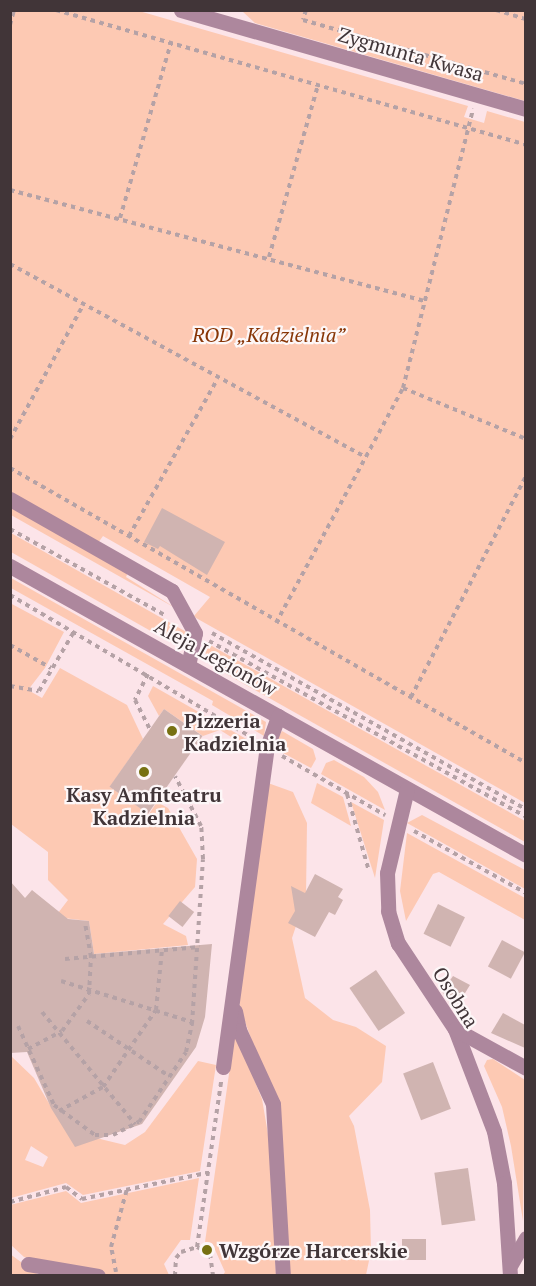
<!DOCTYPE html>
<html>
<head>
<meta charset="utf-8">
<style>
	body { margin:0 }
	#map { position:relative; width:536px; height:1286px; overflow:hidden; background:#fce4e9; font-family:"PT Serif",serif }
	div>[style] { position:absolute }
	.green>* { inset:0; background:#fdc9b3 }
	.building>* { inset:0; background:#d0b4b1; transform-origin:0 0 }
	.path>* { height:4px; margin-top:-2px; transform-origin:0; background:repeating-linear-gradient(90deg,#b5a2a6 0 4.5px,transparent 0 9px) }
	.minor>* { height:15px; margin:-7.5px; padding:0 7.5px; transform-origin:7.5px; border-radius:7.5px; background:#ad879d }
	.dots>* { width:16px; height:16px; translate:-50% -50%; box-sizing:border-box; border:3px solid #fdf7f8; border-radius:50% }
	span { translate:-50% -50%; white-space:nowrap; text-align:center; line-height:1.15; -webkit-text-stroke:4.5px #fdf7f8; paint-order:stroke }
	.street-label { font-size:20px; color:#413538 }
	.park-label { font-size:20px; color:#883607; font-style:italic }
	.poi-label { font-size:20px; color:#413538; font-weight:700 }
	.left { translate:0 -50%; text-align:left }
	.frame { position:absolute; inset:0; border:12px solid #413538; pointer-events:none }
</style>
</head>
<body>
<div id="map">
	<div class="green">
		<i style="clip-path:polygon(10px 11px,139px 11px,468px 106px,464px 117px,484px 123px,487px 111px,525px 122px,525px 803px,196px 618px,194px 616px,210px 597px,103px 536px,98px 543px,11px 496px)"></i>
		<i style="clip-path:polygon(242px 11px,525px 11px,525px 101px,255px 23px)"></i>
		<i style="clip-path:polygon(11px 503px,129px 570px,126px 577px,177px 609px,11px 515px)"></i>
		<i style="clip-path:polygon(11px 533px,190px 634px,186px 641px,172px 643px,11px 552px)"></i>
		<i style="clip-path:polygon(11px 578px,266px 722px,264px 736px,212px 705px,213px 701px,11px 588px)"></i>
		<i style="clip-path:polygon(10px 603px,64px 632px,45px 668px,28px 690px,42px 698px,60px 668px,127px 705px,143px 739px,110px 787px,149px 814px,157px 802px,168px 808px,197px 859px,195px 887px,163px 924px,186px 936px,188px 945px,94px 954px,89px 921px,55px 917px,68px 900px,48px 880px,48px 852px,11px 824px)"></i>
		<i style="clip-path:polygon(203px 641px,525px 821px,525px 842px,214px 667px,207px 659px)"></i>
		<i style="clip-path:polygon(153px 686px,257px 745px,255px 752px,220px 730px,203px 736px,164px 709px,159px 716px,148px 696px)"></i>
		<i style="clip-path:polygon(282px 731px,313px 749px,316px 759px,311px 768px,272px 747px)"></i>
		<i style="clip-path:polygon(334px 760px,364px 777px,378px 792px,385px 810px,321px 774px,326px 763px)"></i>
		<i style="clip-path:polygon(268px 783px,293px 792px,307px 823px,306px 896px,292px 938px,305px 998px,333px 1020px,356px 1027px,386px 1046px,382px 1082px,349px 1116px,354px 1126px,370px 1210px,371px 1251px,366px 1275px,289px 1275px,281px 1121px,240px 1008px,238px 988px)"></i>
		<i style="clip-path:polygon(317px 783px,343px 797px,351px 826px,311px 803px)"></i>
		<i style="clip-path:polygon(351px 802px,384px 820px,375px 878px)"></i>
		<i style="clip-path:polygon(422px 815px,525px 870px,525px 889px,407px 823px)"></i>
		<i style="clip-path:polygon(407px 833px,525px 898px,525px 920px,439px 872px,433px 874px,406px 921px,400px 891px)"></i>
		<i style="clip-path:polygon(235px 1032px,262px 1099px,269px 1140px,276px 1275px,223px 1275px,225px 1272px,212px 1243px,205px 1242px)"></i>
		<i style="clip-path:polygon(evenodd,11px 1056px,34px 1078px,50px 1105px,96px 1138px,125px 1145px,145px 1132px,198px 1061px,216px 1065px,200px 1171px,83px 1195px,66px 1183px,11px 1198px,11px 1056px,31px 1146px,48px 1157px,43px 1167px,25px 1160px,31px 1146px)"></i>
		<i style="clip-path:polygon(493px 1059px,525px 1080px,523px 1221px,511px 1146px,502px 1107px,484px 1066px,487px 1060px)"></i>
		<i style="clip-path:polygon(199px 1178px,190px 1240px,181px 1240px,164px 1264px,169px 1275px,105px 1275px,24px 1257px,11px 1245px,10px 1205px,66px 1191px,81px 1203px)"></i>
		<i style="clip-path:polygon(10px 1254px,36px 1273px,39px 1275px,11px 1275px)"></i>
	</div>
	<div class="building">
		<i style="clip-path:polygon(162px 508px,225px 542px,207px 575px,160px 546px,158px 549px,144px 542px)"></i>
		<i style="left:164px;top:709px;width:47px;height:95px;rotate:35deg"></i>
		<i style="clip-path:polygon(315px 874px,343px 889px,338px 897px,343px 900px,335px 915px,329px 912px,315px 937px,288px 923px,295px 911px,291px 886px,305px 893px)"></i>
		<i style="clip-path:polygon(10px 881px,25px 898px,32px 890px,68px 919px,89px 921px,94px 954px,212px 944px,205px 1017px,196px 1047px,142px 1124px,75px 1147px,51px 1108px,27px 1052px,10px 1053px)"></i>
		<i style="left:180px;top:901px;width:18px;height:19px;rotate:38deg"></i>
		<i style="left:438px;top:904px;width:30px;height:33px;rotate:26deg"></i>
		<i style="left:502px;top:940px;width:26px;height:30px;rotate:28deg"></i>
		<i style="left:376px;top:970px;width:52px;height:32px;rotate:56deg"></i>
		<i style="clip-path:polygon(453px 976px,470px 985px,457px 1006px,442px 992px)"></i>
		<i style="clip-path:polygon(503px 1013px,525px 1025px,525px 1048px,491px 1033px)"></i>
		<i style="left:433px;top:1062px;width:50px;height:32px;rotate:69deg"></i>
		<i style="left:468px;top:1168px;width:53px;height:34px;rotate:82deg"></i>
		<i style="left:426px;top:1239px;width:21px;height:24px;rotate:90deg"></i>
	</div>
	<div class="path">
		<i style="left:56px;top:10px;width:489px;rotate:16deg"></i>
		<i style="left:306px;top:10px;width:10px;rotate:107deg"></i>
		<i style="left:303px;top:20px;width:232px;rotate:16deg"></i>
		<i style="left:496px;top:10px;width:31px;rotate:17deg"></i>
		<i style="left:10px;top:25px;width:16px;rotate:-75deg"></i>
		<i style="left:10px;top:190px;width:430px;rotate:15deg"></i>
		<i style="left:120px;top:218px;width:182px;rotate:-73.8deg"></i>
		<i style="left:269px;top:257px;width:179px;rotate:-74.1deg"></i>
		<i style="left:10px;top:264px;width:404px;rotate:28.5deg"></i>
		<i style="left:403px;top:388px;width:133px;rotate:22.5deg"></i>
		<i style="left:10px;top:439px;width:153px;rotate:-61.4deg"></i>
		<i style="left:10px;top:468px;width:594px;rotate:29.76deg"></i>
		<i style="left:10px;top:529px;width:179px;rotate:29.1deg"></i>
		<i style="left:129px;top:536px;width:179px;rotate:-60.6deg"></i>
		<i style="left:10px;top:595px;width:282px;rotate:30.5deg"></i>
		<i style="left:276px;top:623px;width:267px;rotate:-61.6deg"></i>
		<i style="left:403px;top:388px;width:288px;rotate:-75.9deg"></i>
		<i style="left:212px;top:633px;width:360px;rotate:29.3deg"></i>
		<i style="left:209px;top:641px;width:363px;rotate:29deg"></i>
		<i style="left:10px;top:645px;width:47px;rotate:29.3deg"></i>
		<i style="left:148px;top:674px;width:29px;rotate:117deg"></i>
		<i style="left:135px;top:700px;width:33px;rotate:63deg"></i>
		<i style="left:10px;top:686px;width:29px;rotate:10deg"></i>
		<i style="left:39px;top:691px;width:71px;rotate:-59.5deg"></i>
		<i style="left:411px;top:697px;width:249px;rotate:-62.5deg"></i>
		<i style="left:282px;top:756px;width:119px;rotate:29.8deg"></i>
		<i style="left:347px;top:794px;width:80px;rotate:74.1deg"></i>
		<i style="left:414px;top:831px;width:128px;rotate:29deg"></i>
		<i style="left:65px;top:959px;width:135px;rotate:-5.1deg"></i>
		<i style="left:61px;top:981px;width:137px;rotate:17.4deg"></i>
		<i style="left:42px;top:1012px;width:146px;rotate:50.3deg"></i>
		<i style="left:87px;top:1021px;width:99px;rotate:33.9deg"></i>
		<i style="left:18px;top:1026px;width:87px;rotate:65.5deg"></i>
		<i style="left:54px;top:1105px;width:51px;rotate:36.2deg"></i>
		<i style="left:95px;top:1135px;width:18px"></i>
		<i style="left:113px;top:1135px;width:29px;rotate:-27deg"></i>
		<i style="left:139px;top:1122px;width:84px;rotate:-56.1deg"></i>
		<i style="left:186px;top:1052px;width:29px;rotate:-78deg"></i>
		<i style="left:192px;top:1024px;width:165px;rotate:-86.2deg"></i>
		<i style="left:203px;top:859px;width:33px;rotate:-93deg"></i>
		<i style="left:201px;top:826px;width:56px;rotate:-117.5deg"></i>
		<i style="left:28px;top:1049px;width:38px;rotate:-28deg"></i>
		<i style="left:62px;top:1031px;width:46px;rotate:-53.9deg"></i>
		<i style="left:89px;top:994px;width:37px;rotate:-87deg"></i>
		<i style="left:91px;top:957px;width:34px;rotate:-100deg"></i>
		<i style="left:59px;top:1111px;width:50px;rotate:-28.6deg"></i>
		<i style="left:103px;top:1087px;width:93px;rotate:-55.5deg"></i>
		<i style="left:156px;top:1010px;width:60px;rotate:-84.3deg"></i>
		<i style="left:10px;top:1202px;width:58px;rotate:-15deg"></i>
		<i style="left:66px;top:1187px;width:20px;rotate:37deg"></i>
		<i style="left:82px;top:1199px;width:127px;rotate:-11.8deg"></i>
		<i style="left:197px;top:1247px;width:167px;rotate:-81.7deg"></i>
		<i style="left:116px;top:1272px;width:25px;rotate:-101deg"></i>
		<i style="left:111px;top:1247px;width:60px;rotate:-74.6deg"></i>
		<i style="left:175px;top:1276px;width:18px;rotate:-87deg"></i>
		<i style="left:176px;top:1258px;width:8px;rotate:-50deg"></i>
		<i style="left:181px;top:1252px;width:17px;rotate:-17deg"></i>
		<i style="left:197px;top:1247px;width:15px;rotate:28deg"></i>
		<i style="left:210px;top:1254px;width:22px;rotate:82deg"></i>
	</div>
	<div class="minor">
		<i style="left:181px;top:10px;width:359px;rotate:16deg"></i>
		<i style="left:10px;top:499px;width:186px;rotate:29.6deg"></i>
		<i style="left:172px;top:591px;width:48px;rotate:61.3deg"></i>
		<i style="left:195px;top:633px;width:33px;rotate:102deg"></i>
		<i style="left:10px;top:566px;width:591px;rotate:29.25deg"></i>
		<i style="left:407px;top:789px;width:86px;rotate:103.4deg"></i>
		<i style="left:387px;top:873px;width:38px;rotate:88deg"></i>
		<i style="left:388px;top:911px;width:34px;rotate:73deg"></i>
		<i style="left:398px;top:943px;width:103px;rotate:56.5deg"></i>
		<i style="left:455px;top:1029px;width:109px;rotate:69.1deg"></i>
		<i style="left:494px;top:1131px;width:53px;rotate:79.1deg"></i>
		<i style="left:504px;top:1183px;width:93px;rotate:86.3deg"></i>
		<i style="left:235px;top:1011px;width:19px;rotate:78deg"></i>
		<i style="left:239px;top:1030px;width:81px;rotate:65.3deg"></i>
		<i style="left:273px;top:1104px;width:172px;rotate:86.7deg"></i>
		<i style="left:455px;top:1029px;width:81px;rotate:28.8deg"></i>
		<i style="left:223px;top:1067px;width:323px;rotate:-82.2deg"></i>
		<i style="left:267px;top:747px;width:33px;rotate:-70deg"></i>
		<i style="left:28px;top:1264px;width:71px;rotate:9.7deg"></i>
		<i style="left:511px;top:1264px;width:30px;rotate:-60deg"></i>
	</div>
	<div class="dots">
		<i style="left:172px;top:731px;background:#777112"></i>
		<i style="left:144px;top:772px;background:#777112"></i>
		<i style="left:207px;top:1250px;background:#777112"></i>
	</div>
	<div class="street-label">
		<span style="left:411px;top:54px;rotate:16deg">Zygmunta Kwasa</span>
		<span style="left:216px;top:657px;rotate:29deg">Aleja Legionów</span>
		<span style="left:456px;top:997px;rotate:58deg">Osobna</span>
	</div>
	<div class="park-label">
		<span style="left:269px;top:334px">ROD „Kadzielnia”</span>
	</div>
	<div class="poi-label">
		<span class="left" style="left:184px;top:732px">Pizzeria<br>Kadzielnia</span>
		<span style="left:144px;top:806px">Kasy Amfiteatru<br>Kadzielnia</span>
		<span class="left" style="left:219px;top:1250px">Wzgórze Harcerskie</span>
	</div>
	<div class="frame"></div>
</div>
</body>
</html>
